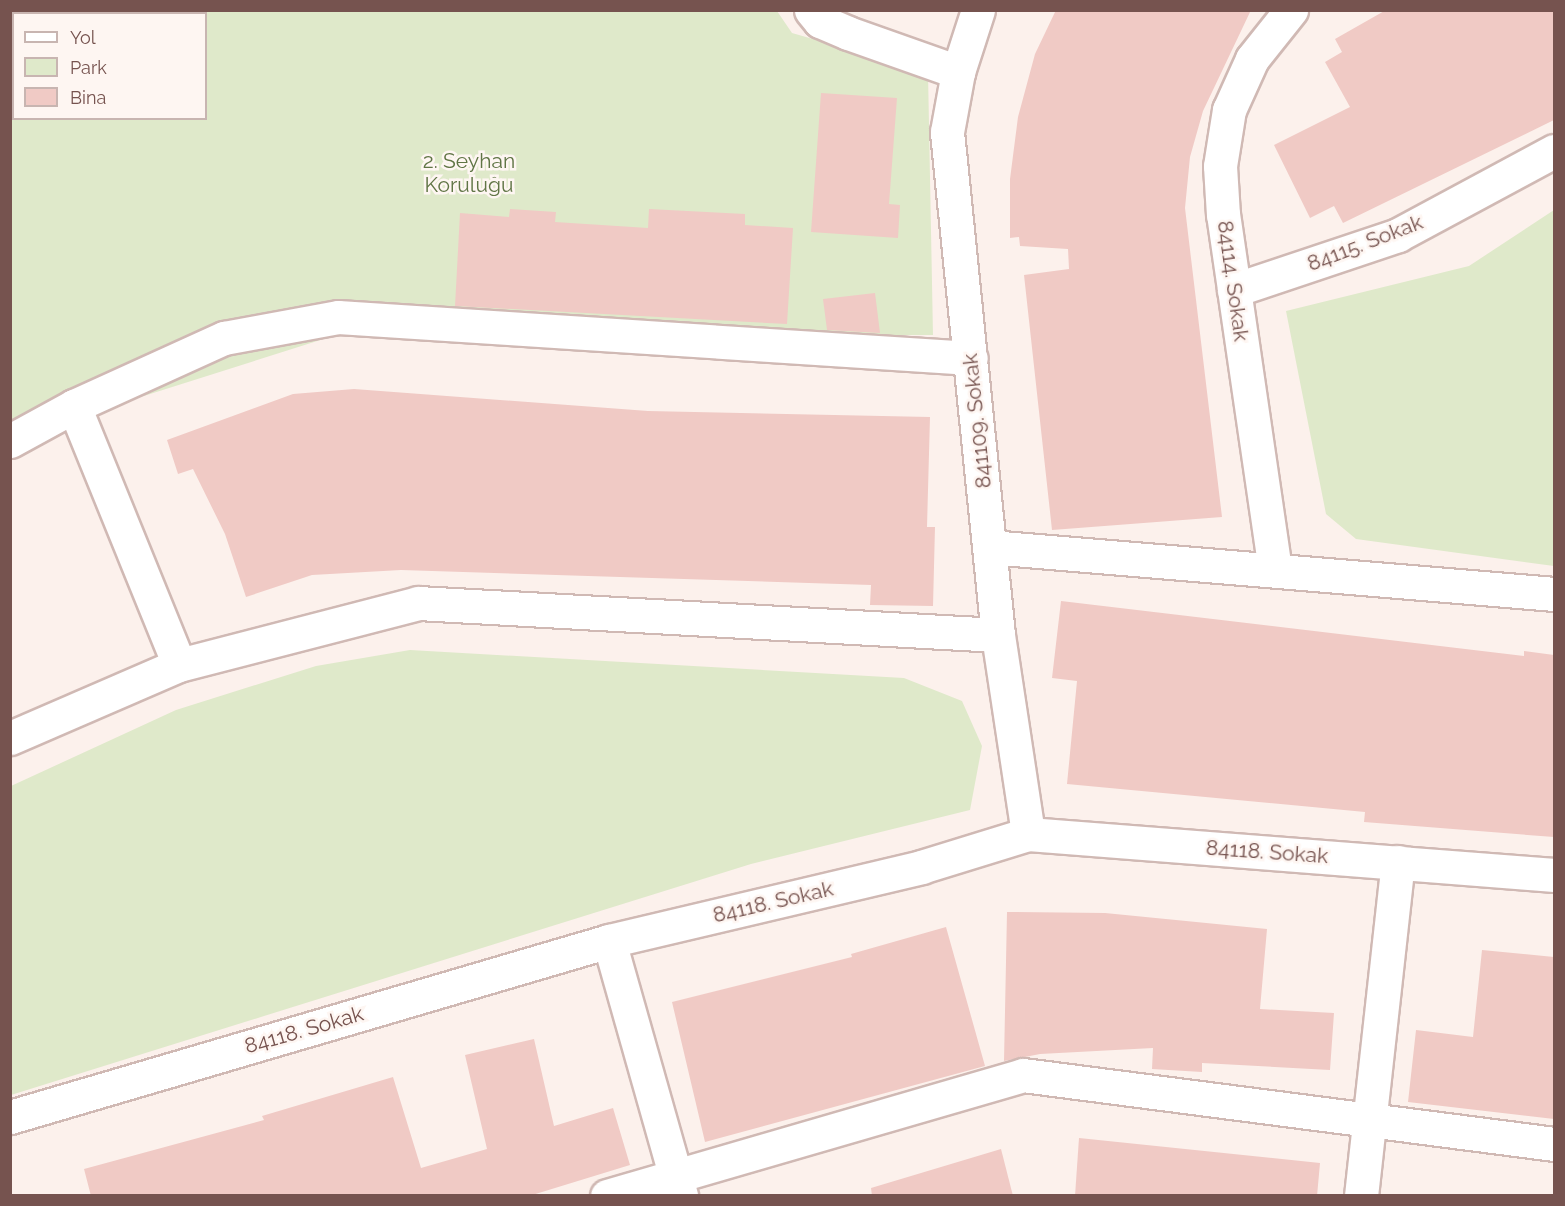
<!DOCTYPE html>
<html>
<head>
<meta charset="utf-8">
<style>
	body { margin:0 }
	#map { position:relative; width:1565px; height:1206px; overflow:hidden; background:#fcf1ec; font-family:Raleway,sans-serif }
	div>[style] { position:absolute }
	.green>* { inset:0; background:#dfe9ca }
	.building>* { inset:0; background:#f0cac5 }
	.roads { filter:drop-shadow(2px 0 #d0b9b4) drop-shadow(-2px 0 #d0b9b4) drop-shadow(0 2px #d0b9b4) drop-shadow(0 -2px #d0b9b4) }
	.street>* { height:33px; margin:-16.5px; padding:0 16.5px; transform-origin:16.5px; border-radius:16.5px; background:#fff }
	.secondary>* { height:33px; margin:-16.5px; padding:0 16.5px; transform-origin:16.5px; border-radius:16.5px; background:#fff }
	span { translate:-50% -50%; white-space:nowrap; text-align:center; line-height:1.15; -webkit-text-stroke:5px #fef6f2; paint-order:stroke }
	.park-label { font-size:21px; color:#607545 }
	.street-label { font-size:21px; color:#76534f }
	.frame { position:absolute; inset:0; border:12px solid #76534f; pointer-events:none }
	.legend { position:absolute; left:12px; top:12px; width:195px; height:108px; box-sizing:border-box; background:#fef6f2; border:2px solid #c8b5b1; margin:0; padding:8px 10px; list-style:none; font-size:18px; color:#76534f }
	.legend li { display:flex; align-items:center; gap:12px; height:30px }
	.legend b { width:30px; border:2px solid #c8b5b1 }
</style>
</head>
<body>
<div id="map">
	<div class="green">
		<i style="clip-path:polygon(evenodd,11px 11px,777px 11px,792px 33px,928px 72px,933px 335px,333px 336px,11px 438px,11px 11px,14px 14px,206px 14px,206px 118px,14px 118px,14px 14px)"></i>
		<i style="clip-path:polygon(1554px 210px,1554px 566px,1356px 539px,1326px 514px,1286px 311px,1469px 266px)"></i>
		<i style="clip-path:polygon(410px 650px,904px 678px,962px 701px,982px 746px,970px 810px,751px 864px,11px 1095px,11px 786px,176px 710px,316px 666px)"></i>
	</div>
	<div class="building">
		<i style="clip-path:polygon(1056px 10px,1251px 10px,1203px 111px,1190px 157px,1185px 208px,1222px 517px,1052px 530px,1024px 275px,1069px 269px,1068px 249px,1020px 246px,1019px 237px,1010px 238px,1010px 179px,1018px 117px,1035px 54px)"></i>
		<i style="clip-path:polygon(1386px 10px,1554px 10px,1554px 120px,1343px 223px,1334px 206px,1310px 218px,1274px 145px,1350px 107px,1325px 62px,1342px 52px,1335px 39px)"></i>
		<i style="clip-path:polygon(821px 93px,897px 98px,889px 204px,900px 205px,898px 238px,811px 232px)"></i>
		<i style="clip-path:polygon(510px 209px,556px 212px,555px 222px,648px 228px,649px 209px,745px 214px,745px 225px,793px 228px,787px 324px,455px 306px,460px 213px,509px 217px)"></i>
		<i style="clip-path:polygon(875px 293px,880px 333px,827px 330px,823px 299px)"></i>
		<i style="clip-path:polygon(354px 389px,648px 411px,930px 417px,927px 527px,935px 527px,933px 606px,870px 605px,871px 585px,401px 570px,312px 575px,246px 597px,225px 534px,193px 469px,178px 474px,167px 440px,293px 394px)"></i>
		<i style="clip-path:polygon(1061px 601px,1524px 656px,1524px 651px,1554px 655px,1554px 837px,1364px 822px,1365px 812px,1067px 784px,1077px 681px,1052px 678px)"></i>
		<i style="clip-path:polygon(1007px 912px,1105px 913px,1267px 929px,1260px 1009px,1334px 1013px,1330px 1070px,1202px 1063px,1202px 1072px,1152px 1069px,1153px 1048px,1040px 1054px,1004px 1061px)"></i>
		<i style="clip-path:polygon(946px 927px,985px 1066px,705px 1142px,672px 1002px,852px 957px,851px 954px)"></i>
		<i style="clip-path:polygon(1482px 950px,1554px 957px,1554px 1119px,1408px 1102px,1416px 1030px,1473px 1037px)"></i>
		<i style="clip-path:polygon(534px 1039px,554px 1126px,613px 1108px,630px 1165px,529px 1196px,91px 1196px,84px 1169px,264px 1120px,262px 1116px,393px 1077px,421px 1168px,487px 1149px,465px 1055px)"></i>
		<i style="clip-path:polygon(1079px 1138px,1320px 1163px,1317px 1196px,1075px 1196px)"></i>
		<i style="clip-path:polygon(1001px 1149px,1013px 1196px,872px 1196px,871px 1188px)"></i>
	</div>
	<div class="roads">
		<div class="street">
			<i style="left:811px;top:10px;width:14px;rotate:51deg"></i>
			<i style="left:820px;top:21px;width:30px;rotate:23deg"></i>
			<i style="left:848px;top:33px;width:117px;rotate:19.5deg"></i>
			<i style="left:978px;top:10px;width:65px;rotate:107.9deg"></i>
			<i style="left:958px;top:72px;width:61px;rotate:100.4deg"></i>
			<i style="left:947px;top:132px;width:506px;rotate:84.21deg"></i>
			<i style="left:998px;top:635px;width:201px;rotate:81.4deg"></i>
			<i style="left:1234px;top:290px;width:173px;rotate:-18.5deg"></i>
			<i style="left:1398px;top:235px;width:177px;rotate:-28.3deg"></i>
			<i style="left:74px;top:406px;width:279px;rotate:67.9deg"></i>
			<i style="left:10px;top:441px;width:73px;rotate:-28.7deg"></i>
			<i style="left:74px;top:406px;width:165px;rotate:-24.4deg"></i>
			<i style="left:224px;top:338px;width:116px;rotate:-10.4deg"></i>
			<i style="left:338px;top:317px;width:634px;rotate:3.71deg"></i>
			<i style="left:990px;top:547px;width:566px;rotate:4.76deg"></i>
			<i style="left:1275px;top:570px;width:359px;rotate:-98.3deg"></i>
			<i style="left:1223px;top:215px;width:49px;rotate:-93.5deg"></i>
			<i style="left:1220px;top:166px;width:57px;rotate:-80.9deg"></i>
			<i style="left:1229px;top:110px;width:56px;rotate:-65.7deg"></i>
			<i style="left:1252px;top:59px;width:63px;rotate:-51.5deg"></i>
			<i style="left:10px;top:738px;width:184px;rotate:-23.4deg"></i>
			<i style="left:179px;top:665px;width:247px;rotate:-14.5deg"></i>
			<i style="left:418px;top:603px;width:581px;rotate:3.16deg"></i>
			<i style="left:609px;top:941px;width:265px;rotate:74.2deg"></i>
			<i style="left:607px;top:1196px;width:433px;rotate:-16.2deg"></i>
			<i style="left:1023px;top:1075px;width:535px;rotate:7.4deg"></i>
			<i style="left:1361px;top:1196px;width:336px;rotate:-83.7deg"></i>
		</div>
		<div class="secondary">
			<i style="left:10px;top:1117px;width:624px;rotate:-16.37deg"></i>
			<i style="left:609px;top:941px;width:321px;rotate:-13.3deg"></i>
			<i style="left:921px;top:867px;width:112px;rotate:-17.1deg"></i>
			<i style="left:1028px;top:834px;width:528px;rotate:4.46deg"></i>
		</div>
	</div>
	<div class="park-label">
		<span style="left:469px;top:173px">2. Seyhan<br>Koruluğu</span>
	</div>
	<div class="street-label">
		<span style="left:1365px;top:243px;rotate:-21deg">84115. Sokak</span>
		<span style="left:1233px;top:281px;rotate:82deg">84114. Sokak</span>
		<span style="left:977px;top:421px;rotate:-96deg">841109. Sokak</span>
		<span style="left:1267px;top:852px;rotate:4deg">84118. Sokak</span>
		<span style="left:773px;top:902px;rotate:-13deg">84118. Sokak</span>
		<span style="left:304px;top:1030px;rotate:-16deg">84118. Sokak</span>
	</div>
	<div class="frame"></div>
	<ul class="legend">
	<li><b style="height:8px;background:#fff"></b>Yol</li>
	<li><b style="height:16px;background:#dfe9ca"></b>Park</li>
	<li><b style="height:16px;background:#f0cac5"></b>Bina</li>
	</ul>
</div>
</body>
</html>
